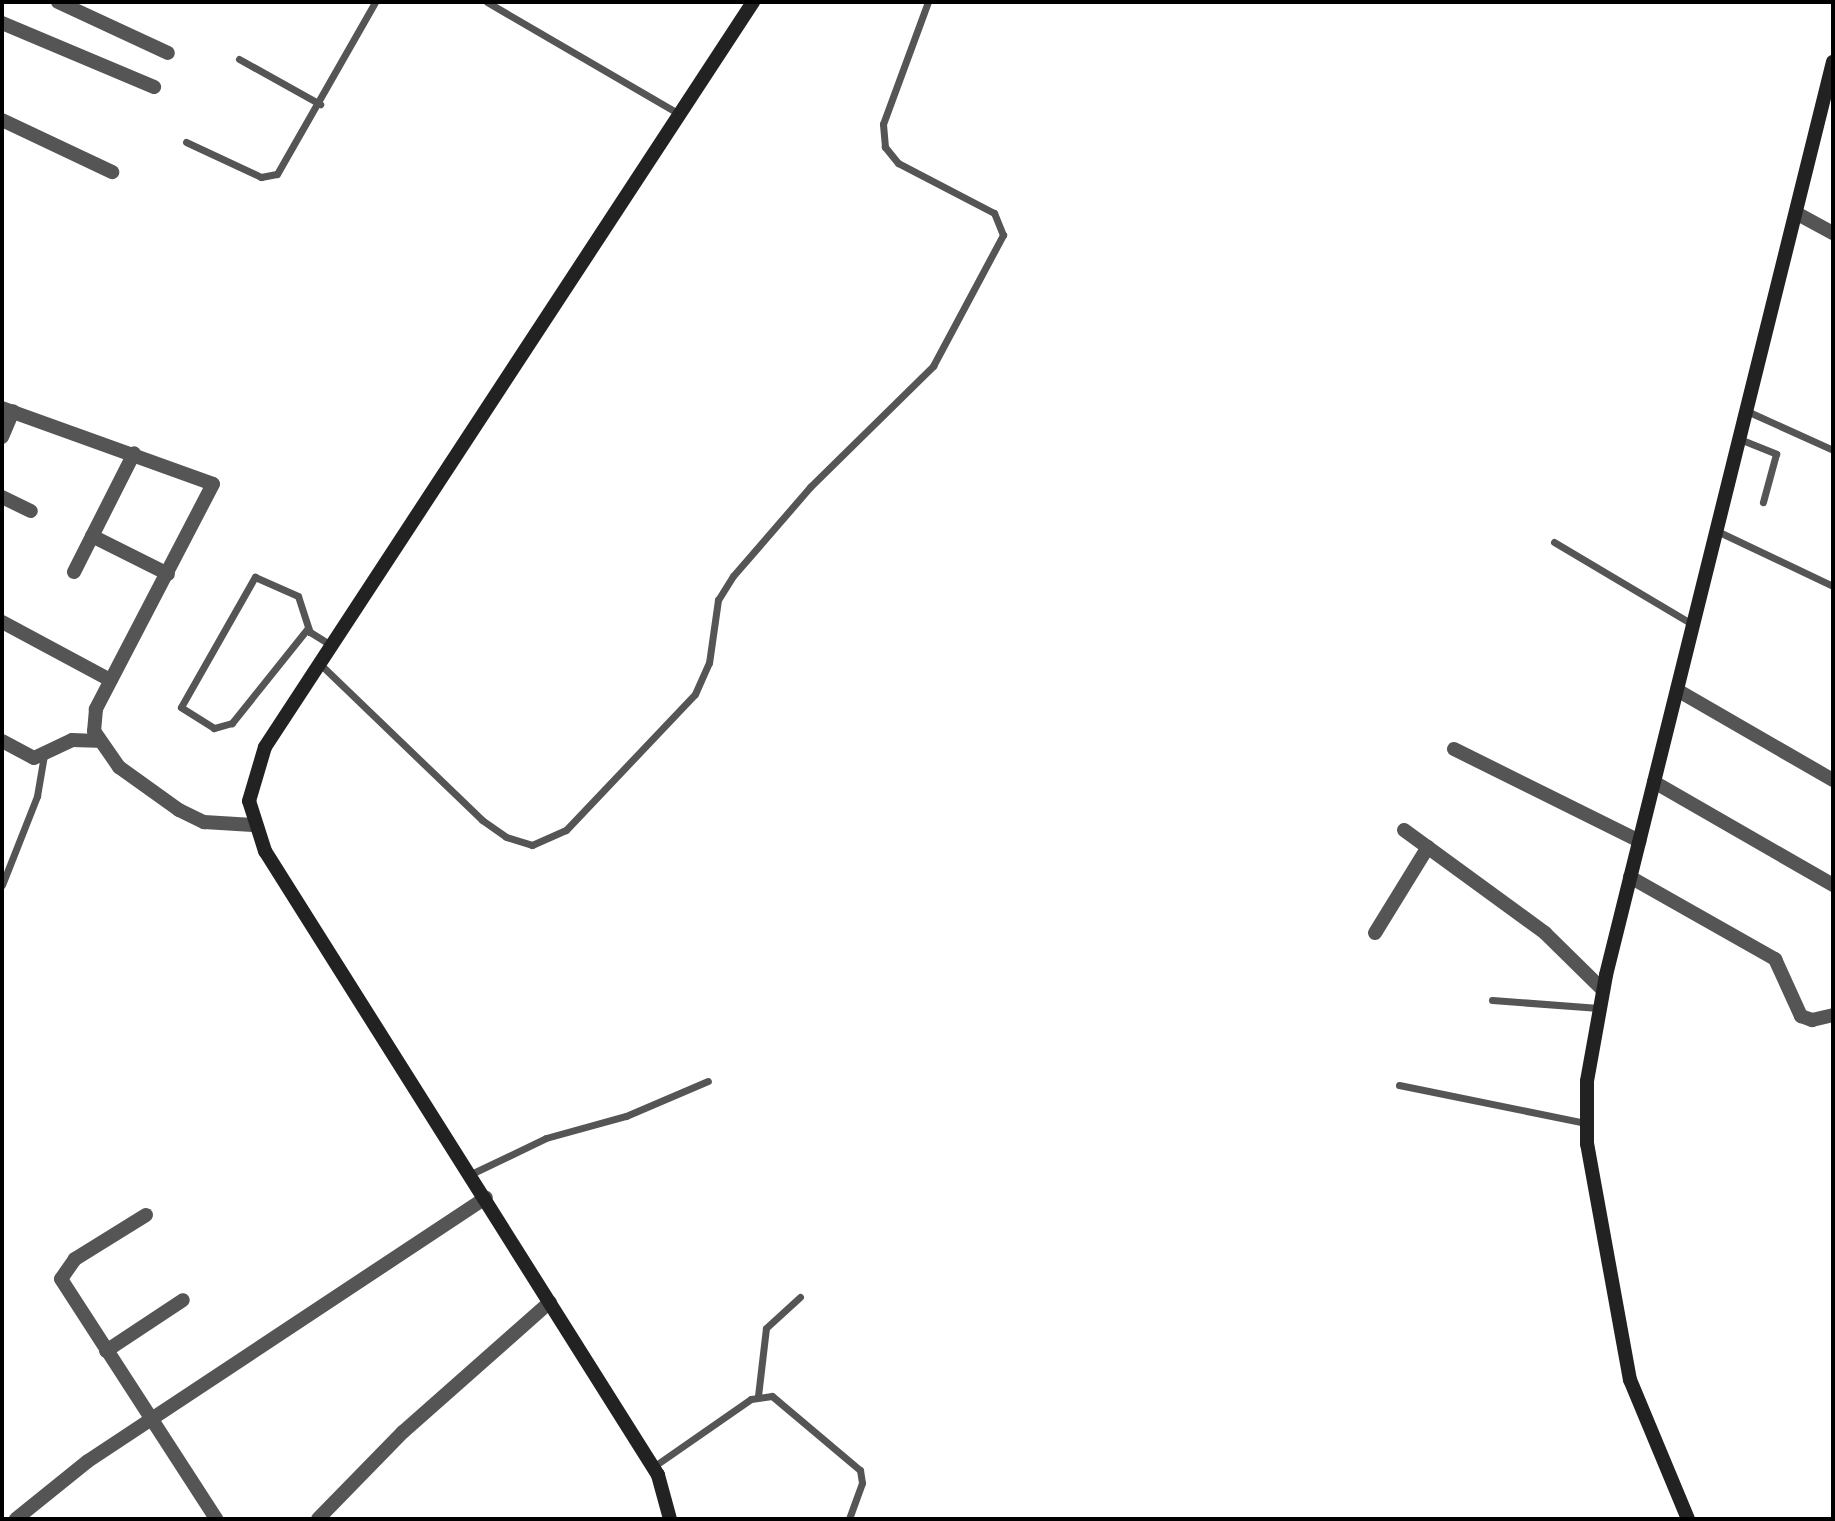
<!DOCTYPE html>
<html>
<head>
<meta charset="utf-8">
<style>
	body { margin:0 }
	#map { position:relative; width:1835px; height:1521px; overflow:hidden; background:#fff; font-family:Quicksand,sans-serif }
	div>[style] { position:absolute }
	.lane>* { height:7px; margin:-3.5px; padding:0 3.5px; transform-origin:3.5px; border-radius:3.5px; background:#555 }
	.street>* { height:14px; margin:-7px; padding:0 7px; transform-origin:7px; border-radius:7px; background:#555 }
	.secondary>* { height:14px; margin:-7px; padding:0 7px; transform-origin:7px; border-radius:7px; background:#222 }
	span { translate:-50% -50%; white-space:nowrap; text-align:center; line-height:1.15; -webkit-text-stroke:6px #fff; paint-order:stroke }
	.frame { position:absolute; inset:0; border:4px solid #000; pointer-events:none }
</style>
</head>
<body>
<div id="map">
	<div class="lane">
		<i style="left:487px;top:2px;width:225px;rotate:30.2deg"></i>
		<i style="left:239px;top:59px;width:93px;rotate:29.1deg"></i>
		<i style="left:186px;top:142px;width:83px;rotate:25deg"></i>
		<i style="left:261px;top:177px;width:16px;rotate:-11deg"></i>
		<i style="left:277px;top:174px;width:198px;rotate:-60.3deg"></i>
		<i style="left:1749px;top:412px;width:92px;rotate:24.3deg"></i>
		<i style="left:1742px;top:440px;width:37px;rotate:22deg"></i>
		<i style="left:1776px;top:454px;width:50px;rotate:105.2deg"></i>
		<i style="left:1717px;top:531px;width:128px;rotate:25.4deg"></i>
		<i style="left:1554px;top:542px;width:161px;rotate:30.7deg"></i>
		<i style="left:308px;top:628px;width:122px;rotate:128.7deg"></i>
		<i style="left:232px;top:723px;width:19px;rotate:164deg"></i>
		<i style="left:214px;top:728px;width:39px;rotate:-148deg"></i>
		<i style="left:181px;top:707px;width:150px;rotate:-60.4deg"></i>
		<i style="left:255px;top:577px;width:47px;rotate:23.8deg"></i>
		<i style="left:298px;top:596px;width:38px;rotate:72deg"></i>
		<i style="left:310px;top:632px;width:25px;rotate:32deg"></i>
		<i style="left:320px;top:664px;width:225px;rotate:43.9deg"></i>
		<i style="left:482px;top:820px;width:29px;rotate:35deg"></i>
		<i style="left:506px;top:837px;width:27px;rotate:17deg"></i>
		<i style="left:532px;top:845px;width:37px;rotate:-24deg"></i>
		<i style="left:566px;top:830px;width:187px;rotate:-46.5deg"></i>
		<i style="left:695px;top:694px;width:34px;rotate:-66deg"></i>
		<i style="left:709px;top:663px;width:64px;rotate:-81.9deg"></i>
		<i style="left:718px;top:600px;width:28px;rotate:-58deg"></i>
		<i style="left:733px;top:576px;width:118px;rotate:-49.1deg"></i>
		<i style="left:810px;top:487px;width:173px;rotate:-44.5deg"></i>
		<i style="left:933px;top:366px;width:149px;rotate:-61.9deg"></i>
		<i style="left:1003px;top:235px;width:24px;rotate:-112deg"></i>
		<i style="left:994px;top:213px;width:108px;rotate:-152.5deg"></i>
		<i style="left:898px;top:163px;width:21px;rotate:-129deg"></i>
		<i style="left:885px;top:147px;width:23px;rotate:-95deg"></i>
		<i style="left:883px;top:124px;width:130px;rotate:-69.8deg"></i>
		<i style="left:2px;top:885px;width:96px;rotate:-68.5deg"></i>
		<i style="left:37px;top:796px;width:42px;rotate:-80.3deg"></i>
		<i style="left:1492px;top:1000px;width:107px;rotate:4.3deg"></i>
		<i style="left:1399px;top:1085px;width:191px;rotate:11.5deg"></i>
		<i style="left:471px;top:1174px;width:83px;rotate:-25.6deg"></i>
		<i style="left:546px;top:1138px;width:83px;rotate:-15.4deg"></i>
		<i style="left:626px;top:1116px;width:89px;rotate:-23.1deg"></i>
		<i style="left:758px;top:1396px;width:68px;rotate:-83.3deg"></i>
		<i style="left:766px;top:1328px;width:46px;rotate:-42.4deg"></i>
		<i style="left:653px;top:1467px;width:119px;rotate:-34.8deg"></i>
		<i style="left:751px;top:1399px;width:21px;rotate:-8deg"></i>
		<i style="left:772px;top:1396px;width:115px;rotate:40.1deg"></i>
		<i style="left:860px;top:1470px;width:13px;rotate:81deg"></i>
		<i style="left:862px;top:1483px;width:38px;rotate:110deg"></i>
	</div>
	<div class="street">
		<i style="left:58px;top:2px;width:121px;rotate:24.9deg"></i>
		<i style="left:2px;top:23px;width:165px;rotate:22.8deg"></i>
		<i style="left:2px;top:120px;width:122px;rotate:25.3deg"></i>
		<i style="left:1796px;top:213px;width:42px;rotate:28.4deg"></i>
		<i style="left:2px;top:408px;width:224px;rotate:19.8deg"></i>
		<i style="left:213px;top:484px;width:254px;rotate:117.5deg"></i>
		<i style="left:96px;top:709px;width:22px;rotate:95deg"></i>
		<i style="left:94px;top:731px;width:44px;rotate:55.2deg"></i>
		<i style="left:119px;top:767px;width:74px;rotate:35.6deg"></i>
		<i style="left:179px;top:810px;width:28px;rotate:26deg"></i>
		<i style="left:204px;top:822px;width:49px;rotate:3.5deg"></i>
		<i style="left:2px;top:437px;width:28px;rotate:-67deg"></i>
		<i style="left:2px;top:497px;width:32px;rotate:26deg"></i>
		<i style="left:92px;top:536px;width:85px;rotate:26.6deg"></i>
		<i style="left:74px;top:572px;width:133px;rotate:-63.2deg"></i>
		<i style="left:2px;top:622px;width:123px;rotate:28.2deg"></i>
		<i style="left:1677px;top:690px;width:180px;rotate:30deg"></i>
		<i style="left:2px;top:741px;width:36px;rotate:28deg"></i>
		<i style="left:34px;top:758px;width:42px;rotate:-25.3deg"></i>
		<i style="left:72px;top:740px;width:25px;rotate:2deg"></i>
		<i style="left:1454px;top:749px;width:207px;rotate:26.4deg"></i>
		<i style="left:1654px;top:782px;width:207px;rotate:29.9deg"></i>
		<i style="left:1404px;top:830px;width:175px;rotate:36.1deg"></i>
		<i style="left:1545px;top:933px;width:81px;rotate:44.5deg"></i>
		<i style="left:1630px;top:877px;width:167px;rotate:29.5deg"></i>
		<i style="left:1775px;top:959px;width:63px;rotate:65.5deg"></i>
		<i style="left:1801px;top:1016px;width:12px;rotate:20deg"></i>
		<i style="left:1812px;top:1020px;width:22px;rotate:-13deg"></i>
		<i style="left:1375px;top:933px;width:101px;rotate:-58.4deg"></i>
		<i style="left:146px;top:1215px;width:84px;rotate:148.2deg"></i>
		<i style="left:75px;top:1259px;width:24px;rotate:125deg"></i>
		<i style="left:61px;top:1279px;width:286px;rotate:57.1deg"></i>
		<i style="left:106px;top:1351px;width:92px;rotate:-33.5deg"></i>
		<i style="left:16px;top:1519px;width:92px;rotate:-38.9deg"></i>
		<i style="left:88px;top:1461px;width:477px;rotate:-33.5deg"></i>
		<i style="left:318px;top:1519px;width:122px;rotate:-45.7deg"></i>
		<i style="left:403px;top:1432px;width:196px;rotate:-41.5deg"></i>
	</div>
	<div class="secondary">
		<i style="left:670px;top:1519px;width:46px;rotate:-105.3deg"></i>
		<i style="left:658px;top:1475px;width:737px;rotate:-122.2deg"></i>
		<i style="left:265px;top:851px;width:52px;rotate:-107.7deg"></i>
		<i style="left:249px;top:801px;width:56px;rotate:-73.5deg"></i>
		<i style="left:265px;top:747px;width:891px;rotate:-56.77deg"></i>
		<i style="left:1688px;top:1519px;width:151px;rotate:-112.6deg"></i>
		<i style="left:1630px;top:1380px;width:240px;rotate:-100.3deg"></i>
		<i style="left:1587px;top:1144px;width:63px;rotate:-90deg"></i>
		<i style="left:1587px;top:1081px;width:108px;rotate:-79.8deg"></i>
		<i style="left:1606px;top:975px;width:941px;rotate:-76.04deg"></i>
	</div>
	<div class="frame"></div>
</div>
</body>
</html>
